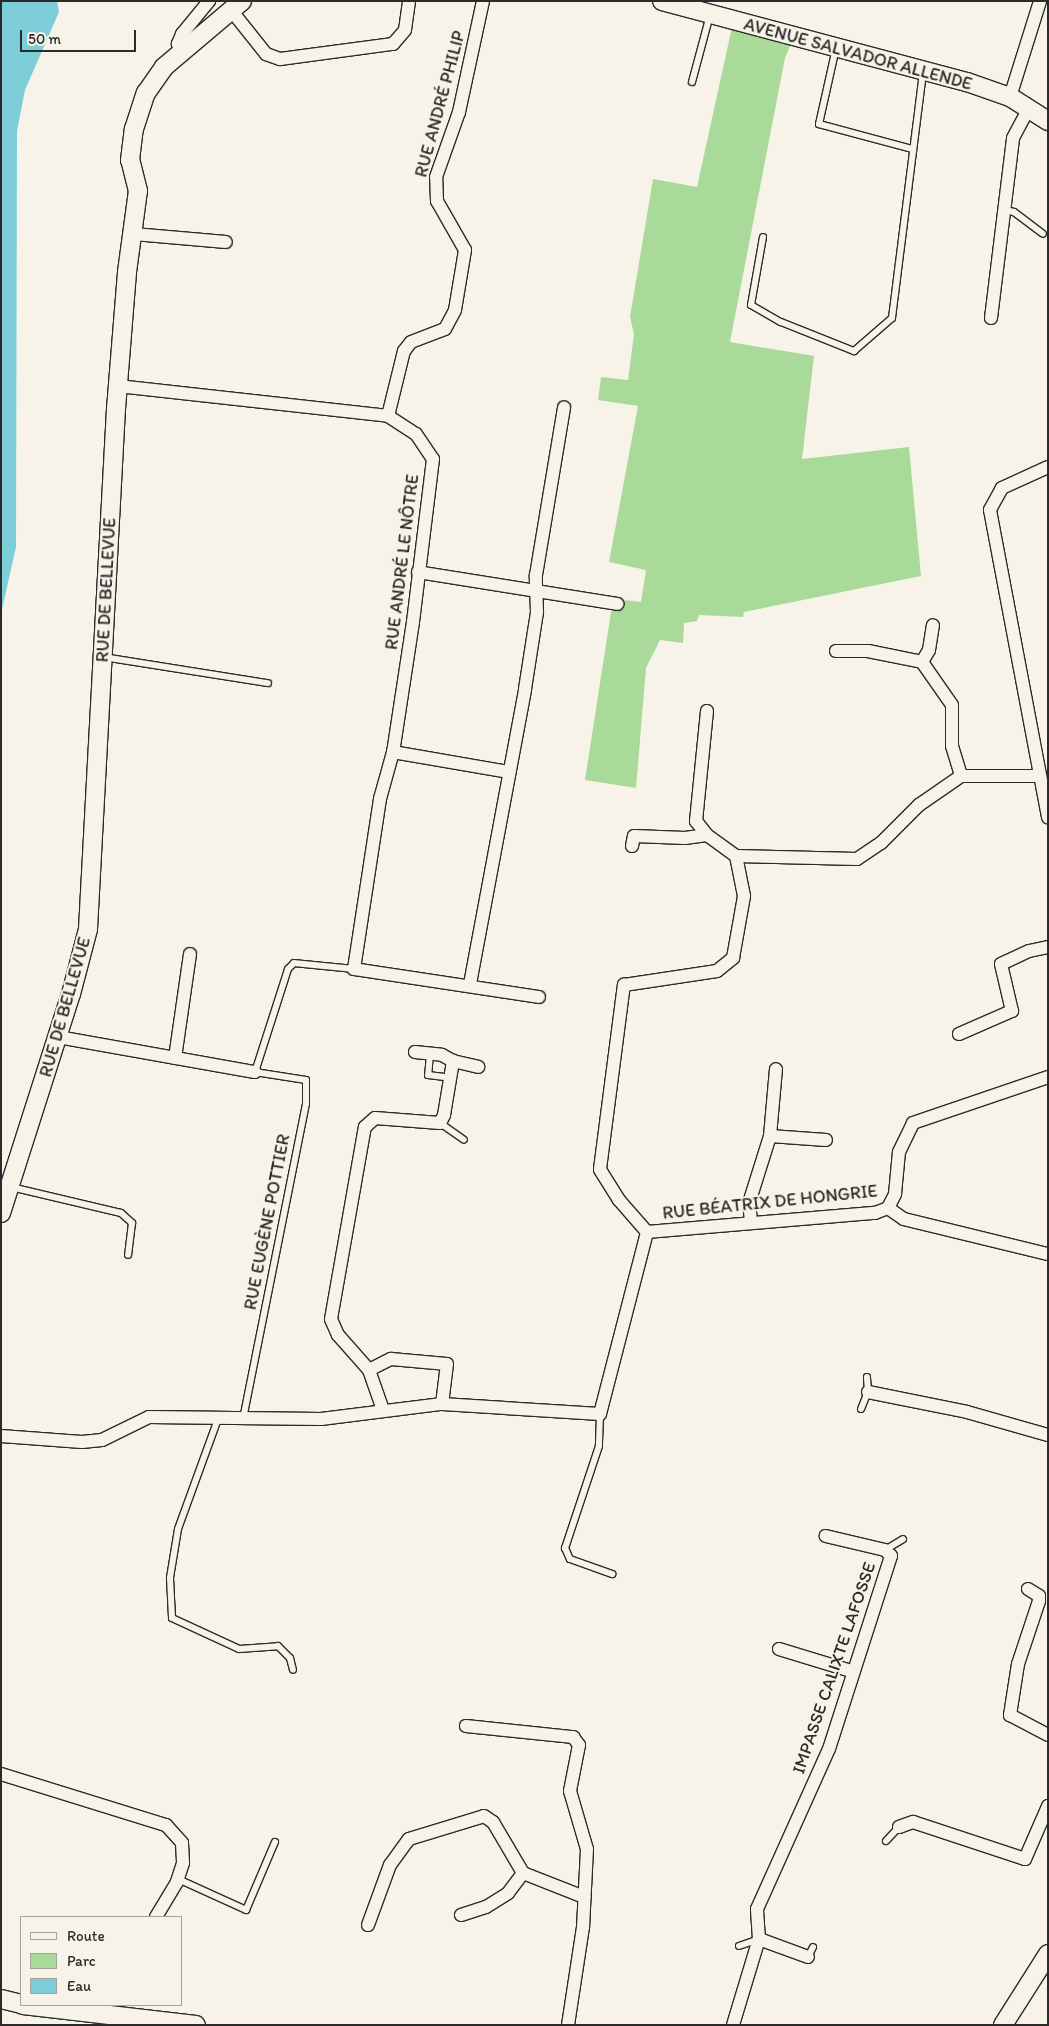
<!DOCTYPE html>
<html>
<head>
<meta charset="utf-8">
<style>
	body { margin:0 }
	#map { position:relative; width:1049px; height:2026px; overflow:hidden; background:#f7f3e8; font-family:Itim,sans-serif }
	div>[style] { position:absolute }
	.green>* { inset:0; background:#aada9a }
	.water>* { inset:0; background:#7eceda }
	.roads { filter:drop-shadow(1px 0 #2b2b2b) drop-shadow(-1px 0 #2b2b2b) drop-shadow(0 1px #2b2b2b) drop-shadow(0 -1px #2b2b2b) }
	.lane>* { height:6px; margin:-3px; padding:0 3px; transform-origin:3px; border-radius:3px; background:#f7f3e8 }
	.street>* { height:12px; margin:-6px; padding:0 6px; transform-origin:6px; border-radius:6px; background:#f7f3e8 }
	.secondary>* { height:18px; margin:-9px; padding:0 9px; transform-origin:9px; border-radius:9px; background:#f7f3e8 }
	span { translate:-50% -50%; white-space:nowrap; text-align:center; line-height:1.15; -webkit-text-stroke:4px #f7f3e8; paint-order:stroke }
	.street-label { font-size:18px; color:#2b2b2b }
	.frame { position:absolute; inset:0; border:2px solid #2b2b2b; pointer-events:none }
	.legend { position:absolute; left:20px; top:1916px; width:162px; height:90px; box-sizing:border-box; background:#f7f3e8; border:1px solid #a5a39c; margin:0; padding:6px 9px; list-style:none; font-size:15px; color:#2b2b2b }
	.legend li { display:flex; align-items:center; gap:10px; height:25px }
	.legend b { width:25px; border:1px solid #a5a39c }
	.scale { position:absolute; left:20px; top:30px; width:116px; height:22px; box-sizing:border-box; border:2px solid #2b2b2b; border-top:0; padding-left:6px; font-size:15px; line-height:18px; white-space:nowrap; color:#2b2b2b; -webkit-text-stroke:4px #f7f3e8; paint-order:stroke }
</style>
</head>
<body>
<div id="map">
	<div class="green">
		<i style="clip-path:polygon(732px 27px,791px 44px,785px 58px,730px 342px,814px 356px,802px 459px,909px 447px,921px 576px,744px 612px,743px 617px,699px 615px,697px 621px,684px 623px,683px 643px,660px 640px,646px 668px,636px 788px,585px 780px,611px 612px,625px 600px,641px 602px,646px 570px,609px 562px,638px 406px,598px 400px,601px 377px,628px 380px,634px 334px,630px 317px,653px 179px,697px 187px)"></i>
	</div>
	<div class="water">
		<i style="clip-path:polygon(1px 1px,57px 1px,59px 12px,25px 90px,17px 131px,16px 547px,1px 614px)"></i>
	</div>
	<div class="roads">
		<div class="lane">
			<i style="left:836px;top:48px;width:78px;rotate:102.6deg"></i>
			<i style="left:819px;top:124px;width:96px;rotate:15deg"></i>
			<i style="left:692px;top:82px;width:69px;rotate:-75deg"></i>
			<i style="left:1005px;top:210px;width:9px;rotate:13deg"></i>
			<i style="left:1014px;top:212px;width:36px;rotate:37deg"></i>
			<i style="left:763px;top:237px;width:69px;rotate:100deg"></i>
			<i style="left:751px;top:305px;width:34px;rotate:30deg"></i>
			<i style="left:781px;top:322px;width:79px;rotate:21.7deg"></i>
			<i style="left:854px;top:351px;width:50px;rotate:-41deg"></i>
			<i style="left:892px;top:318px;width:248px;rotate:-82.8deg"></i>
			<i style="left:103px;top:657px;width:167px;rotate:9deg"></i>
			<i style="left:430px;top:1054px;width:21px;rotate:95deg"></i>
			<i style="left:428px;top:1075px;width:23px;rotate:7deg"></i>
			<i style="left:440px;top:1123px;width:29px;rotate:35deg"></i>
			<i style="left:11px;top:1187px;width:113px;rotate:13.3deg"></i>
			<i style="left:121px;top:1213px;width:15px;rotate:42deg"></i>
			<i style="left:132px;top:1223px;width:32px;rotate:97deg"></i>
			<i style="left:861px;top:1409px;width:18px;rotate:-68deg"></i>
			<i style="left:868px;top:1392px;width:15px;rotate:-94deg"></i>
			<i style="left:600px;top:1414px;width:32px;rotate:92deg"></i>
			<i style="left:599px;top:1446px;width:108px;rotate:108.4deg"></i>
			<i style="left:565px;top:1548px;width:12px;rotate:66deg"></i>
			<i style="left:570px;top:1559px;width:45px;rotate:19.7deg"></i>
			<i style="left:218px;top:1419px;width:117px;rotate:110deg"></i>
			<i style="left:178px;top:1529px;width:50px;rotate:99.3deg"></i>
			<i style="left:170px;top:1578px;width:40px;rotate:87.1deg"></i>
			<i style="left:172px;top:1618px;width:74px;rotate:24.8deg"></i>
			<i style="left:239px;top:1649px;width:39px;rotate:-4deg"></i>
			<i style="left:278px;top:1646px;width:17px;rotate:45deg"></i>
			<i style="left:290px;top:1658px;width:12px;rotate:76deg"></i>
			<i style="left:243px;top:1419px;width:322px;rotate:-78.7deg"></i>
			<i style="left:306px;top:1103px;width:23px;rotate:-90deg"></i>
			<i style="left:306px;top:1080px;width:52px;rotate:-171.1deg"></i>
			<i style="left:255px;top:1072px;width:108px;rotate:-72.2deg"></i>
			<i style="left:288px;top:969px;width:8px;rotate:-45deg"></i>
			<i style="left:294px;top:963px;width:60px;rotate:5.7deg"></i>
			<i style="left:885px;top:1550px;width:21px;rotate:-31deg"></i>
			<i style="left:886px;top:1841px;width:19px;rotate:-47deg"></i>
			<i style="left:178px;top:1879px;width:75px;rotate:24.5deg"></i>
			<i style="left:246px;top:1910px;width:74px;rotate:-66.9deg"></i>
			<i style="left:739px;top:1946px;width:21px;rotate:-19deg"></i>
			<i style="left:808px;top:1957px;width:11px;rotate:-63deg"></i>
		</div>
		<div class="street">
			<i style="left:231px;top:10px;width:56px;rotate:51.5deg"></i>
			<i style="left:266px;top:54px;width:15px;rotate:20deg"></i>
			<i style="left:280px;top:59px;width:114px;rotate:-7.6deg"></i>
			<i style="left:393px;top:44px;width:18px;rotate:-49deg"></i>
			<i style="left:405px;top:30px;width:29px;rotate:-82deg"></i>
			<i style="left:181px;top:52px;width:9px;rotate:-111deg"></i>
			<i style="left:178px;top:44px;width:11px;rotate:-68deg"></i>
			<i style="left:182px;top:34px;width:43px;rotate:-50.7deg"></i>
			<i style="left:1010px;top:97px;width:101px;rotate:-72.6deg"></i>
			<i style="left:134px;top:234px;width:92px;rotate:5deg"></i>
			<i style="left:991px;top:318px;width:181px;rotate:-83deg"></i>
			<i style="left:1013px;top:138px;width:34px;rotate:-62deg"></i>
			<i style="left:118px;top:386px;width:272px;rotate:6.3deg"></i>
			<i style="left:388px;top:416px;width:33px;rotate:33deg"></i>
			<i style="left:416px;top:434px;width:30px;rotate:56deg"></i>
			<i style="left:433px;top:459px;width:164px;rotate:97deg"></i>
			<i style="left:413px;top:622px;width:132px;rotate:98.7deg"></i>
			<i style="left:393px;top:752px;width:49px;rotate:105.5deg"></i>
			<i style="left:380px;top:799px;width:172px;rotate:98.7deg"></i>
			<i style="left:354px;top:969px;width:187px;rotate:8.6deg"></i>
			<i style="left:388px;top:416px;width:67px;rotate:-76.2deg"></i>
			<i style="left:404px;top:351px;width:11px;rotate:-52deg"></i>
			<i style="left:411px;top:342px;width:36px;rotate:-21deg"></i>
			<i style="left:445px;top:329px;width:21px;rotate:-62deg"></i>
			<i style="left:455px;top:310px;width:61px;rotate:-80.5deg"></i>
			<i style="left:465px;top:250px;width:56px;rotate:-119.7deg"></i>
			<i style="left:437px;top:201px;width:24px;rotate:-92deg"></i>
			<i style="left:436px;top:177px;width:69px;rotate:-70.5deg"></i>
			<i style="left:459px;top:112px;width:114px;rotate:-77.8deg"></i>
			<i style="left:1048px;top:467px;width:51px;rotate:155.5deg"></i>
			<i style="left:1002px;top:488px;width:25px;rotate:119deg"></i>
			<i style="left:990px;top:510px;width:313px;rotate:79.3deg"></i>
			<i style="left:418px;top:572px;width:202px;rotate:9.1deg"></i>
			<i style="left:836px;top:651px;width:32px"></i>
			<i style="left:868px;top:651px;width:55px;rotate:11.5deg"></i>
			<i style="left:922px;top:662px;width:52px;rotate:55.1deg"></i>
			<i style="left:952px;top:705px;width:41px;rotate:90deg"></i>
			<i style="left:952px;top:746px;width:31px;rotate:73deg"></i>
			<i style="left:922px;top:662px;width:14px;rotate:-60deg"></i>
			<i style="left:929px;top:650px;width:25px;rotate:-81deg"></i>
			<i style="left:707px;top:711px;width:111px;rotate:95.7deg"></i>
			<i style="left:696px;top:821px;width:18px;rotate:52deg"></i>
			<i style="left:707px;top:835px;width:36px;rotate:36deg"></i>
			<i style="left:393px;top:752px;width:118px;rotate:9.8deg"></i>
			<i style="left:632px;top:846px;width:10px;rotate:-79deg"></i>
			<i style="left:634px;top:836px;width:51px;rotate:2.2deg"></i>
			<i style="left:685px;top:838px;width:22px;rotate:-8deg"></i>
			<i style="left:736px;top:856px;width:121px;rotate:1.4deg"></i>
			<i style="left:857px;top:859px;width:29px;rotate:-34deg"></i>
			<i style="left:881px;top:843px;width:54px;rotate:-45deg"></i>
			<i style="left:919px;top:805px;width:51px;rotate:-34.6deg"></i>
			<i style="left:961px;top:776px;width:77px"></i>
			<i style="left:470px;top:984px;width:300px;rotate:-79.4deg"></i>
			<i style="left:525px;top:689px;width:78px;rotate:-81.1deg"></i>
			<i style="left:537px;top:612px;width:37px;rotate:-92deg"></i>
			<i style="left:536px;top:575px;width:170px;rotate:-80.5deg"></i>
			<i style="left:959px;top:1034px;width:58px;rotate:-23.5deg"></i>
			<i style="left:1012px;top:1011px;width:48px;rotate:-103.2deg"></i>
			<i style="left:1001px;top:964px;width:31px;rotate:-25deg"></i>
			<i style="left:1029px;top:951px;width:19px;rotate:-12deg"></i>
			<i style="left:58px;top:1037px;width:200px;rotate:10.1deg"></i>
			<i style="left:415px;top:1052px;width:27px;rotate:6deg"></i>
			<i style="left:442px;top:1055px;width:13px;rotate:29deg"></i>
			<i style="left:175px;top:1058px;width:105px;rotate:-81.8deg"></i>
			<i style="left:770px;top:1136px;width:56px;rotate:4.1deg"></i>
			<i style="left:888px;top:1208px;width:19px;rotate:35deg"></i>
			<i style="left:904px;top:1219px;width:148px;rotate:13.7deg"></i>
			<i style="left:751px;top:1221px;width:18px;rotate:-96deg"></i>
			<i style="left:749px;top:1203px;width:70px;rotate:-72.6deg"></i>
			<i style="left:770px;top:1136px;width:67px;rotate:-84.9deg"></i>
			<i style="left:647px;top:1232px;width:43px;rotate:-131.2deg"></i>
			<i style="left:619px;top:1200px;width:36px;rotate:-122deg"></i>
			<i style="left:600px;top:1169px;width:186px;rotate:-82.6deg"></i>
			<i style="left:624px;top:985px;width:94px;rotate:-8.6deg"></i>
			<i style="left:717px;top:971px;width:21px;rotate:-39deg"></i>
			<i style="left:733px;top:958px;width:63px;rotate:-79.9deg"></i>
			<i style="left:744px;top:896px;width:41px;rotate:-101.3deg"></i>
			<i style="left:647px;top:1232px;width:229px;rotate:-4.8deg"></i>
			<i style="left:875px;top:1213px;width:14px;rotate:-21deg"></i>
			<i style="left:888px;top:1208px;width:16px;rotate:-63deg"></i>
			<i style="left:895px;top:1194px;width:42px;rotate:-84.6deg"></i>
			<i style="left:899px;top:1152px;width:32px;rotate:-64deg"></i>
			<i style="left:913px;top:1123px;width:143px;rotate:-18.8deg"></i>
			<i style="left:369px;top:1370px;width:25px;rotate:-27deg"></i>
			<i style="left:391px;top:1359px;width:56px;rotate:5.1deg"></i>
			<i style="left:447px;top:1364px;width:40px;rotate:97.1deg"></i>
			<i style="left:868px;top:1392px;width:101px;rotate:11.4deg"></i>
			<i style="left:967px;top:1412px;width:84px;rotate:15.9deg"></i>
			<i style="left:383px;top:1410px;width:42px;rotate:-109.3deg"></i>
			<i style="left:369px;top:1370px;width:47px;rotate:-131.5deg"></i>
			<i style="left:338px;top:1335px;width:17px;rotate:-114deg"></i>
			<i style="left:331px;top:1319px;width:195px;rotate:-80deg"></i>
			<i style="left:365px;top:1127px;width:13px;rotate:-42deg"></i>
			<i style="left:375px;top:1118px;width:65px;rotate:4.4deg"></i>
			<i style="left:440px;top:1123px;width:9px;rotate:-63deg"></i>
			<i style="left:444px;top:1115px;width:55px;rotate:-80.5deg"></i>
			<i style="left:453px;top:1061px;width:26px;rotate:13deg"></i>
			<i style="left:1px;top:1436px;width:81px;rotate:4.2deg"></i>
			<i style="left:82px;top:1442px;width:20px;rotate:-6deg"></i>
			<i style="left:102px;top:1440px;width:52px;rotate:-26.1deg"></i>
			<i style="left:149px;top:1417px;width:172px;rotate:0.7deg"></i>
			<i style="left:321px;top:1419px;width:122px;rotate:-7.1deg"></i>
			<i style="left:442px;top:1404px;width:158px;rotate:3.6deg"></i>
			<i style="left:600px;top:1414px;width:188px;rotate:-75.5deg"></i>
			<i style="left:1028px;top:1589px;width:13px;rotate:32deg"></i>
			<i style="left:1039px;top:1596px;width:5px;rotate:90deg"></i>
			<i style="left:1039px;top:1601px;width:66px;rotate:108.4deg"></i>
			<i style="left:1018px;top:1664px;width:52px;rotate:98.9deg"></i>
			<i style="left:1010px;top:1715px;width:43px;rotate:27.8deg"></i>
			<i style="left:779px;top:1649px;width:78px;rotate:17deg"></i>
			<i style="left:466px;top:1726px;width:108px;rotate:5.9deg"></i>
			<i style="left:573px;top:1737px;width:10px;rotate:53deg"></i>
			<i style="left:579px;top:1745px;width:47px;rotate:101.1deg"></i>
			<i style="left:570px;top:1791px;width:60px;rotate:73.7deg"></i>
			<i style="left:587px;top:1849px;width:78px;rotate:92.9deg"></i>
			<i style="left:583px;top:1927px;width:99px;rotate:98.7deg"></i>
			<i style="left:1px;top:1774px;width:173px;rotate:17.2deg"></i>
			<i style="left:166px;top:1825px;width:24px;rotate:48deg"></i>
			<i style="left:182px;top:1843px;width:20px;rotate:87deg"></i>
			<i style="left:183px;top:1863px;width:20px;rotate:108deg"></i>
			<i style="left:177px;top:1882px;width:41px;rotate:121deg"></i>
			<i style="left:899px;top:1827px;width:15px;rotate:-20deg"></i>
			<i style="left:913px;top:1822px;width:118px;rotate:18.3deg"></i>
			<i style="left:1025px;top:1859px;width:58px;rotate:-66.5deg"></i>
			<i style="left:461px;top:1915px;width:26px;rotate:-18deg"></i>
			<i style="left:486px;top:1907px;width:26px;rotate:-32deg"></i>
			<i style="left:508px;top:1893px;width:25px;rotate:-53deg"></i>
			<i style="left:368px;top:1925px;width:64px;rotate:-69.9deg"></i>
			<i style="left:390px;top:1865px;width:32px;rotate:-54deg"></i>
			<i style="left:409px;top:1839px;width:78px;rotate:-17deg"></i>
			<i style="left:484px;top:1816px;width:11px;rotate:34deg"></i>
			<i style="left:493px;top:1822px;width:59px;rotate:59.5deg"></i>
			<i style="left:523px;top:1873px;width:66px;rotate:21.5deg"></i>
			<i style="left:759px;top:1939px;width:52px;rotate:20.2deg"></i>
			<i style="left:733px;top:2025px;width:90px;rotate:-73.2deg"></i>
			<i style="left:759px;top:1939px;width:30px;rotate:-94deg"></i>
			<i style="left:757px;top:1909px;width:175px;rotate:-65.8deg"></i>
			<i style="left:829px;top:1749px;width:203px;rotate:-72.2deg"></i>
			<i style="left:891px;top:1556px;width:8px;rotate:-135deg"></i>
			<i style="left:885px;top:1550px;width:61px;rotate:-166.7deg"></i>
		</div>
		<div class="secondary">
			<i style="left:662px;top:1px;width:316px;rotate:14.9deg"></i>
			<i style="left:967px;top:82px;width:46px;rotate:19.2deg"></i>
			<i style="left:1010px;top:97px;width:45px;rotate:32.3deg"></i>
			<i style="left:1px;top:1213px;width:230px;rotate:-72.3deg"></i>
			<i style="left:71px;top:994px;width:67px;rotate:-75.3deg"></i>
			<i style="left:88px;top:929px;width:521px;rotate:-86.92deg"></i>
			<i style="left:116px;top:409px;width:137px;rotate:-85.4deg"></i>
			<i style="left:127px;top:272px;width:82px;rotate:-82.3deg"></i>
			<i style="left:138px;top:191px;width:32px;rotate:-104deg"></i>
			<i style="left:130px;top:160px;width:31px;rotate:-83deg"></i>
			<i style="left:134px;top:129px;width:38px;rotate:-72deg"></i>
			<i style="left:146px;top:93px;width:32px;rotate:-55deg"></i>
			<i style="left:164px;top:67px;width:102px;rotate:-40.2deg"></i>
			<i style="left:1px;top:1999px;width:21px;rotate:14deg"></i>
			<i style="left:23px;top:2005px;width:174px;rotate:6.6deg"></i>
			<i style="left:1003px;top:2025px;width:84px;rotate:-57.6deg"></i>
		</div>
	</div>
	<div class="street-label">
		<span style="left:858px;top:54px;rotate:15deg">AVENUE SALVADOR ALLENDE</span>
		<span style="left:440px;top:104px;rotate:-75deg">RUE ANDRÉ PHILIP</span>
		<span style="left:402px;top:562px;rotate:-83deg">RUE ANDRÉ LE NÔTRE</span>
		<span style="left:106px;top:590px;rotate:-87deg">RUE DE BELLEVUE</span>
		<span style="left:65px;top:1007px;rotate:-74deg">RUE DE BELLEVUE</span>
		<span style="left:770px;top:1202px;rotate:-6deg">RUE BÉATRIX DE HONGRIE</span>
		<span style="left:267px;top:1222px;rotate:-79deg">RUE EUGÈNE POTTIER</span>
		<span style="left:834px;top:1668px;rotate:-71deg">IMPASSE CALIXTE LAFOSSE</span>
	</div>
	<div class="frame"></div>
	<ul class="legend">
	<li><b style="height:6px;background:#f7f3e8"></b>Route</li>
	<li><b style="height:14px;background:#aada9a"></b>Parc</li>
	<li><b style="height:14px;background:#7eceda"></b>Eau</li>
	</ul>
	<div class="scale">50 m</div>
</div>
</body>
</html>
